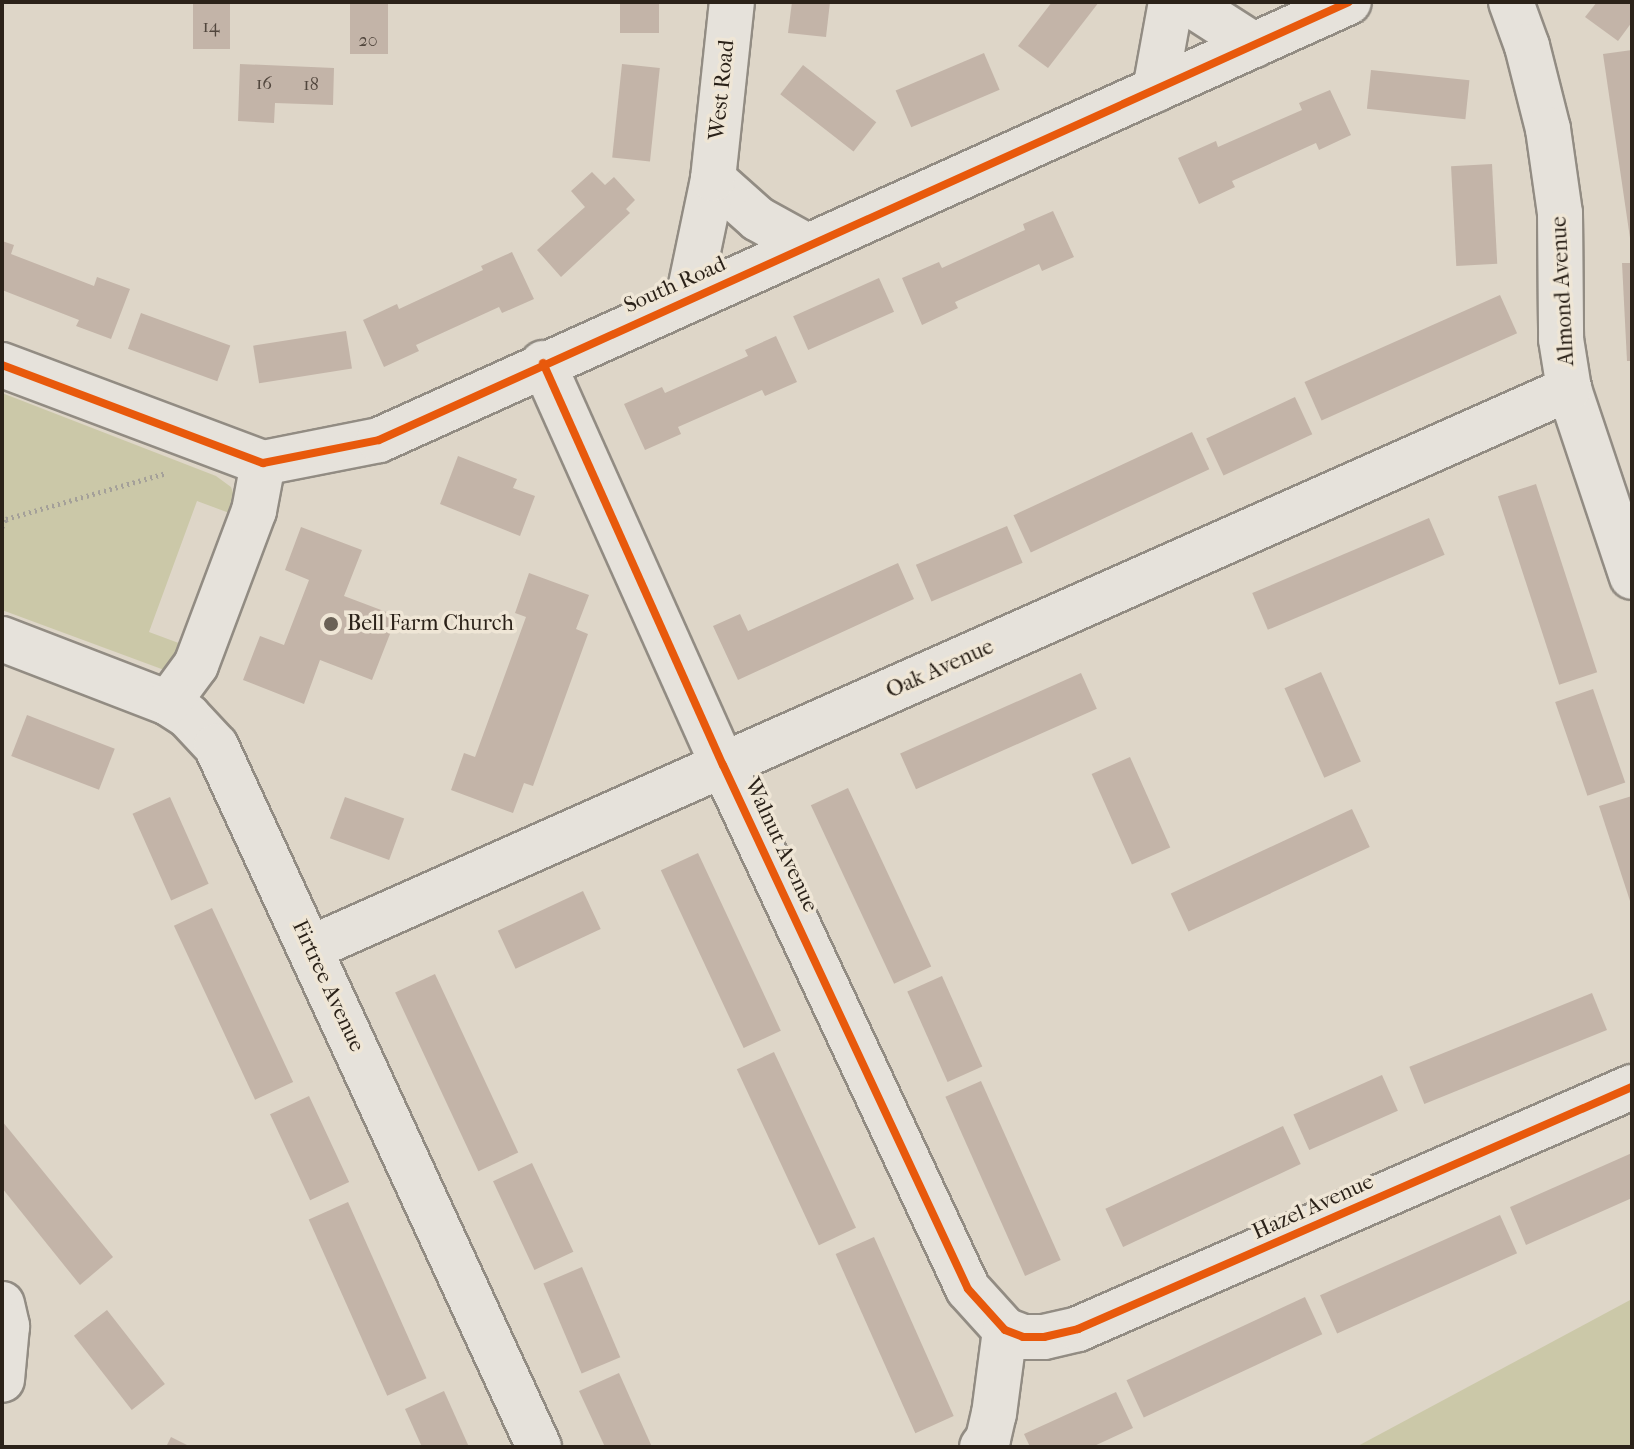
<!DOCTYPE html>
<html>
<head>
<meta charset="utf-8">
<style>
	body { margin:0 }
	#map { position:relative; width:1634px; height:1449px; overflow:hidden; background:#ded6c8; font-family:"IM FELL French Canon",serif }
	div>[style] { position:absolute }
	.green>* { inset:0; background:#cbc8a8 }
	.building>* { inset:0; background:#c3b4a8; transform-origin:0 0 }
	.path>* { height:5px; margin-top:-2.5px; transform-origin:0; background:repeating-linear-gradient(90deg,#a4a099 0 2px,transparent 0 6px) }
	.roads { filter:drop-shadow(2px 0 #928c83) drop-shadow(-2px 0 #928c83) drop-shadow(0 2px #928c83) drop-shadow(0 -2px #928c83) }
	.minor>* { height:44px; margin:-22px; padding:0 22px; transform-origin:22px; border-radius:22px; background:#e6e2db }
	.cycleway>* { height:8px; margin:-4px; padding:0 4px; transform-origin:4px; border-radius:4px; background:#e8590c }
	.dots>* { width:22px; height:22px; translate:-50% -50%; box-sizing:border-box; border:4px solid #efe6d6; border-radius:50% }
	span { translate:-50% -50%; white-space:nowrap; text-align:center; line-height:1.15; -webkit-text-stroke:7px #efe6d6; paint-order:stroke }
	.number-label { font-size:18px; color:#51463d }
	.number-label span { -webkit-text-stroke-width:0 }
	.street-label { font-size:22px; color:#2b2219 }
	.poi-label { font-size:22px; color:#2b2219 }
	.left { translate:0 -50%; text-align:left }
	.frame { position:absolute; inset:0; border:4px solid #2b2219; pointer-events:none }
</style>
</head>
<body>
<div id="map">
	<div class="green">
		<i style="clip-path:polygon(2px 393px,216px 476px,231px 487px,235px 498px,232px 514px,197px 501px,149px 632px,184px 645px,167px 671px,2px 610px)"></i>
		<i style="clip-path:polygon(1632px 1299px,1632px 1447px,1356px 1447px)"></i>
	</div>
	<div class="building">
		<i style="left:193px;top:2px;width:37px;height:47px"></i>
		<i style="left:350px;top:2px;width:38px;height:52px"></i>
		<i style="left:620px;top:2px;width:39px;height:31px"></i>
		<i style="clip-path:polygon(792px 2px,830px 2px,826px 37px,788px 33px)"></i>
		<i style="clip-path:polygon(1052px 2px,1099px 2px,1048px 68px,1018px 46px)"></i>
		<i style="clip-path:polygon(1597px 2px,1632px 2px,1632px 22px,1618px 41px,1585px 17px)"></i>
		<i style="clip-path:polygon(1632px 50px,1632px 238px,1630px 238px,1603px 54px)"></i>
		<i style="left:984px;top:53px;width:40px;height:96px;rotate:67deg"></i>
		<i style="clip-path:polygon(240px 64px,334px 68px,333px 105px,275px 103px,274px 123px,238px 121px)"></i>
		<i style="left:622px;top:64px;width:38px;height:94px;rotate:6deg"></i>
		<i style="left:803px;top:65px;width:93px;height:37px;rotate:38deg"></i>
		<i style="left:1371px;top:70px;width:99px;height:39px;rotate:6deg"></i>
		<i style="clip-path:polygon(1330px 90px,1351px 135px,1319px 150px,1316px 143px,1232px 181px,1235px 187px,1199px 204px,1178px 158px,1216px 141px,1218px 147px,1302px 110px,1299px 103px)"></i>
		<i style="left:1492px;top:164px;width:100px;height:41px;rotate:87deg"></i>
		<i style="clip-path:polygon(592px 172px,605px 185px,614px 177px,635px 200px,626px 209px,630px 213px,561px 277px,537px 250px,585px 207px,571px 191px)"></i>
		<i style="clip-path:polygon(1053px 211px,1074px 257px,1042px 271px,1039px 264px,955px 302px,958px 308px,922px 325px,902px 278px,939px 262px,942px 268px,1025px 230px,1023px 224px)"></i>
		<i style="clip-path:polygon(2px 241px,14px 245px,11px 254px,94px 286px,97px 277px,130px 289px,111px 339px,76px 326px,79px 320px,2px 290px)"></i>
		<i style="clip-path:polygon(512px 252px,534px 299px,502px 313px,499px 307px,416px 345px,419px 351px,384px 367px,363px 320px,397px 304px,399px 309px,483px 270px,481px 266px)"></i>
		<i style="clip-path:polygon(1622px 263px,1632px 263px,1632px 361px,1627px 361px)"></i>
		<i style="left:879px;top:278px;width:37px;height:94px;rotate:66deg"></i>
		<i style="left:1500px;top:295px;width:42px;height:214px;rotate:66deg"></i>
		<i style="left:141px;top:313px;width:95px;height:38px;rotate:20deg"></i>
		<i style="left:346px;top:331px;width:38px;height:94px;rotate:81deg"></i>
		<i style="clip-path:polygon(776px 336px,797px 382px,765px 396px,762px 390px,678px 427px,681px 434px,645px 450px,624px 404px,662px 387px,665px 393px,748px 356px,745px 350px)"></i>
		<i style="left:1295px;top:397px;width:41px;height:98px;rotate:65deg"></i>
		<i style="left:1192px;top:432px;width:41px;height:197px;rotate:65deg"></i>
		<i style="clip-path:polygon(458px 456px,517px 479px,513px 488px,535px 496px,520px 536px,440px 504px)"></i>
		<i style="left:1536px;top:484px;width:198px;height:40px;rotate:72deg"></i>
		<i style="left:1429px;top:518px;width:40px;height:192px;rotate:67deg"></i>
		<i style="left:1007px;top:526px;width:40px;height:99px;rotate:67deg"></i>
		<i style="clip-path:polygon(301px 527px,362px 550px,344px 596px,397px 616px,372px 680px,320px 660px,304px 704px,243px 680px,260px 636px,284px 645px,309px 580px,285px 570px)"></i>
		<i style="clip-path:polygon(898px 563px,914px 599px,738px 680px,713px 626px,740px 614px,748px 631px)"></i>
		<i style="clip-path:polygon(529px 573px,589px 595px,576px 629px,588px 634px,533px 786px,524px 783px,513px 813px,451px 790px,464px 753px,475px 757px,526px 617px,515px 613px)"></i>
		<i style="left:1321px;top:672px;width:98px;height:40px;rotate:66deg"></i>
		<i style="left:1081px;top:673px;width:39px;height:198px;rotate:66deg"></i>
		<i style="left:1593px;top:689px;width:99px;height:40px;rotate:71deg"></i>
		<i style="left:27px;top:715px;width:94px;height:44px;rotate:21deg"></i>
		<i style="left:1130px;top:757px;width:99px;height:42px;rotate:66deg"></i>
		<i style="left:848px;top:788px;width:197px;height:41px;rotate:65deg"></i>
		<i style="clip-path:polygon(1632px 796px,1632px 904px,1631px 904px,1599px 806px)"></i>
		<i style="left:170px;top:797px;width:95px;height:41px;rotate:66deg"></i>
		<i style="left:345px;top:797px;width:63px;height:44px;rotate:20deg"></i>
		<i style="left:1352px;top:809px;width:42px;height:200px;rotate:65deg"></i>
		<i style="left:698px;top:853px;width:196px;height:41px;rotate:65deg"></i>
		<i style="left:583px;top:891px;width:42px;height:94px;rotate:65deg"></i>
		<i style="left:212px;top:908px;width:192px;height:42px;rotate:65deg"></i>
		<i style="left:435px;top:974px;width:197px;height:44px;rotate:65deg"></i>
		<i style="left:942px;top:976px;width:99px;height:38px;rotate:66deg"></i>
		<i style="left:1592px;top:993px;width:40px;height:197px;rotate:68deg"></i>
		<i style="left:774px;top:1052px;width:194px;height:41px;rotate:65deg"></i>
		<i style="left:1382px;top:1075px;width:39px;height:97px;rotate:66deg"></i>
		<i style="left:981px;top:1081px;width:196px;height:39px;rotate:66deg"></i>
		<i style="left:309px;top:1096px;width:95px;height:43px;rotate:65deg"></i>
		<i style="clip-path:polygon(2px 1121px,113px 1257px,80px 1285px,2px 1188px)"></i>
		<i style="left:1283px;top:1126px;width:42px;height:196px;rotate:65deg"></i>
		<i style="clip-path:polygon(1632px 1153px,1632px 1198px,1526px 1245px,1510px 1207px)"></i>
		<i style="left:532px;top:1163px;width:98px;height:43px;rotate:65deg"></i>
		<i style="left:348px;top:1202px;width:193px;height:43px;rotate:66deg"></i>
		<i style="left:1500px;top:1215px;width:42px;height:197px;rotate:66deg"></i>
		<i style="left:874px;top:1237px;width:196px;height:42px;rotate:66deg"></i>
		<i style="left:582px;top:1267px;width:98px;height:42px;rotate:67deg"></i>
		<i style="left:1305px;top:1297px;width:41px;height:197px;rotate:65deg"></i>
		<i style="left:107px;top:1310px;width:94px;height:42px;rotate:52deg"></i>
		<i style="clip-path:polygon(619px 1373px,652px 1447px,605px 1447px,579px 1391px)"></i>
		<i style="clip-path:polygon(444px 1391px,469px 1447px,422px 1447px,405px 1409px)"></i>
		<i style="clip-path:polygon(1116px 1392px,1133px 1428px,1092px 1447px,1030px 1447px,1024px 1434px)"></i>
		<i style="clip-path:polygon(171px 1437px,191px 1447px,166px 1447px)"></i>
	</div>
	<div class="path">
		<i style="left:2px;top:527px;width:9px;rotate:-63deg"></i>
		<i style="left:6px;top:519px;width:166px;rotate:-16deg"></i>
	</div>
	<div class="roads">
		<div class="minor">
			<i style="left:1187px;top:2px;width:80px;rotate:32.7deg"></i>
			<i style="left:1511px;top:2px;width:47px;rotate:70deg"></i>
			<i style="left:1527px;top:46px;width:86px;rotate:75.8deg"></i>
			<i style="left:1548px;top:129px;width:85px;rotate:81.9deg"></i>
			<i style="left:1560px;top:213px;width:126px;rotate:89.5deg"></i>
			<i style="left:1561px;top:339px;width:51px;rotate:80.9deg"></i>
			<i style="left:1569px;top:389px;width:198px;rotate:71.5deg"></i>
			<i style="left:1155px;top:90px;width:89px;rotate:-79.7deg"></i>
			<i style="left:713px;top:179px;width:60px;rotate:41.6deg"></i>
			<i style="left:758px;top:219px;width:56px;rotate:28.9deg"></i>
			<i style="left:688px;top:299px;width:123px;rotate:-78.2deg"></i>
			<i style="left:713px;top:179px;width:178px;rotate:-83.9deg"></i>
			<i style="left:543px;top:363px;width:440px;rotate:65.9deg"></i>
			<i style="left:723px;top:765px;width:578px;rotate:64.94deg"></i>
			<i style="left:968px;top:1289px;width:55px;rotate:47.9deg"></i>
			<i style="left:1005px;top:1330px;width:19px;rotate:21deg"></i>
			<i style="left:1023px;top:1337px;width:21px"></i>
			<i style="left:1044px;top:1337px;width:35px;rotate:-13deg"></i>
			<i style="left:1078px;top:1329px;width:605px;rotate:-23.6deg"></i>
			<i style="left:2px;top:365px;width:279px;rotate:20.6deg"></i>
			<i style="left:263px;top:463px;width:118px;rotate:-11.2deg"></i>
			<i style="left:379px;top:440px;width:1064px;rotate:-24.3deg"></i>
			<i style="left:2px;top:639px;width:178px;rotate:21.1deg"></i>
			<i style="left:168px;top:703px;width:24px;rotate:33deg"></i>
			<i style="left:188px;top:716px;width:41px;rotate:47deg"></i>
			<i style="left:216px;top:746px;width:772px;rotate:65.26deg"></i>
			<i style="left:168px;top:703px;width:47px;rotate:-53.6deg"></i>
			<i style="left:196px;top:665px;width:165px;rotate:-69.4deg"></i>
			<i style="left:254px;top:511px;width:49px;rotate:-79.4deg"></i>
			<i style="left:311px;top:948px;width:1377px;rotate:-23.96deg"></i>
			<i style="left:2px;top:1304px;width:23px;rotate:77deg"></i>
			<i style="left:7px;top:1326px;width:54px;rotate:95.3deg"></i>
			<i style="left:982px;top:1447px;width:10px;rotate:-53deg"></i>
			<i style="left:988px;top:1439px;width:26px;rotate:-77deg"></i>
			<i style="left:994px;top:1414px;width:85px;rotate:-82.5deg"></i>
		</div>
	</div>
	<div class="cycleway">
		<i style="left:543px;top:363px;width:440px;rotate:65.9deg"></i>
		<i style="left:723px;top:765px;width:578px;rotate:64.94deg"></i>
		<i style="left:968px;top:1289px;width:55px;rotate:47.9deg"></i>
		<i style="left:1005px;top:1330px;width:19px;rotate:21deg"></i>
		<i style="left:1023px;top:1337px;width:21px"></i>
		<i style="left:1044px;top:1337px;width:35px;rotate:-13deg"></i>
		<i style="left:1078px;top:1329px;width:605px;rotate:-23.6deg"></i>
		<i style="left:2px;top:365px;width:279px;rotate:20.6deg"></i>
		<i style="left:263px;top:463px;width:118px;rotate:-11.2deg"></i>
		<i style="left:379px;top:440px;width:1064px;rotate:-24.3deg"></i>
	</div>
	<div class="dots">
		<i style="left:331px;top:624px;background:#6a6156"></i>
	</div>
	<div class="number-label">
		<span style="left:211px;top:27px">14</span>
		<span style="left:368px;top:41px">20</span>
		<span style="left:264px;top:84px">16</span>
		<span style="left:311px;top:85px">18</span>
	</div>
	<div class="street-label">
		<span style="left:722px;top:90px;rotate:-84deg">West Road</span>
		<span style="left:675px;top:285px;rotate:-24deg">South Road</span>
		<span style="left:1563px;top:291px;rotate:-93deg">Almond Avenue</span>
		<span style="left:940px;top:669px;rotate:-24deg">Oak Avenue</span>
		<span style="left:781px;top:845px;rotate:65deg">Walnut Avenue</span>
		<span style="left:328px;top:986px;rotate:65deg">Firtree Avenue</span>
		<span style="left:1313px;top:1207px;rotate:-24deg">Hazel Avenue</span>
	</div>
	<div class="poi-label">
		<span class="left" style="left:347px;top:624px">Bell Farm Church</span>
	</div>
	<div class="frame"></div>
</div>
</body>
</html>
